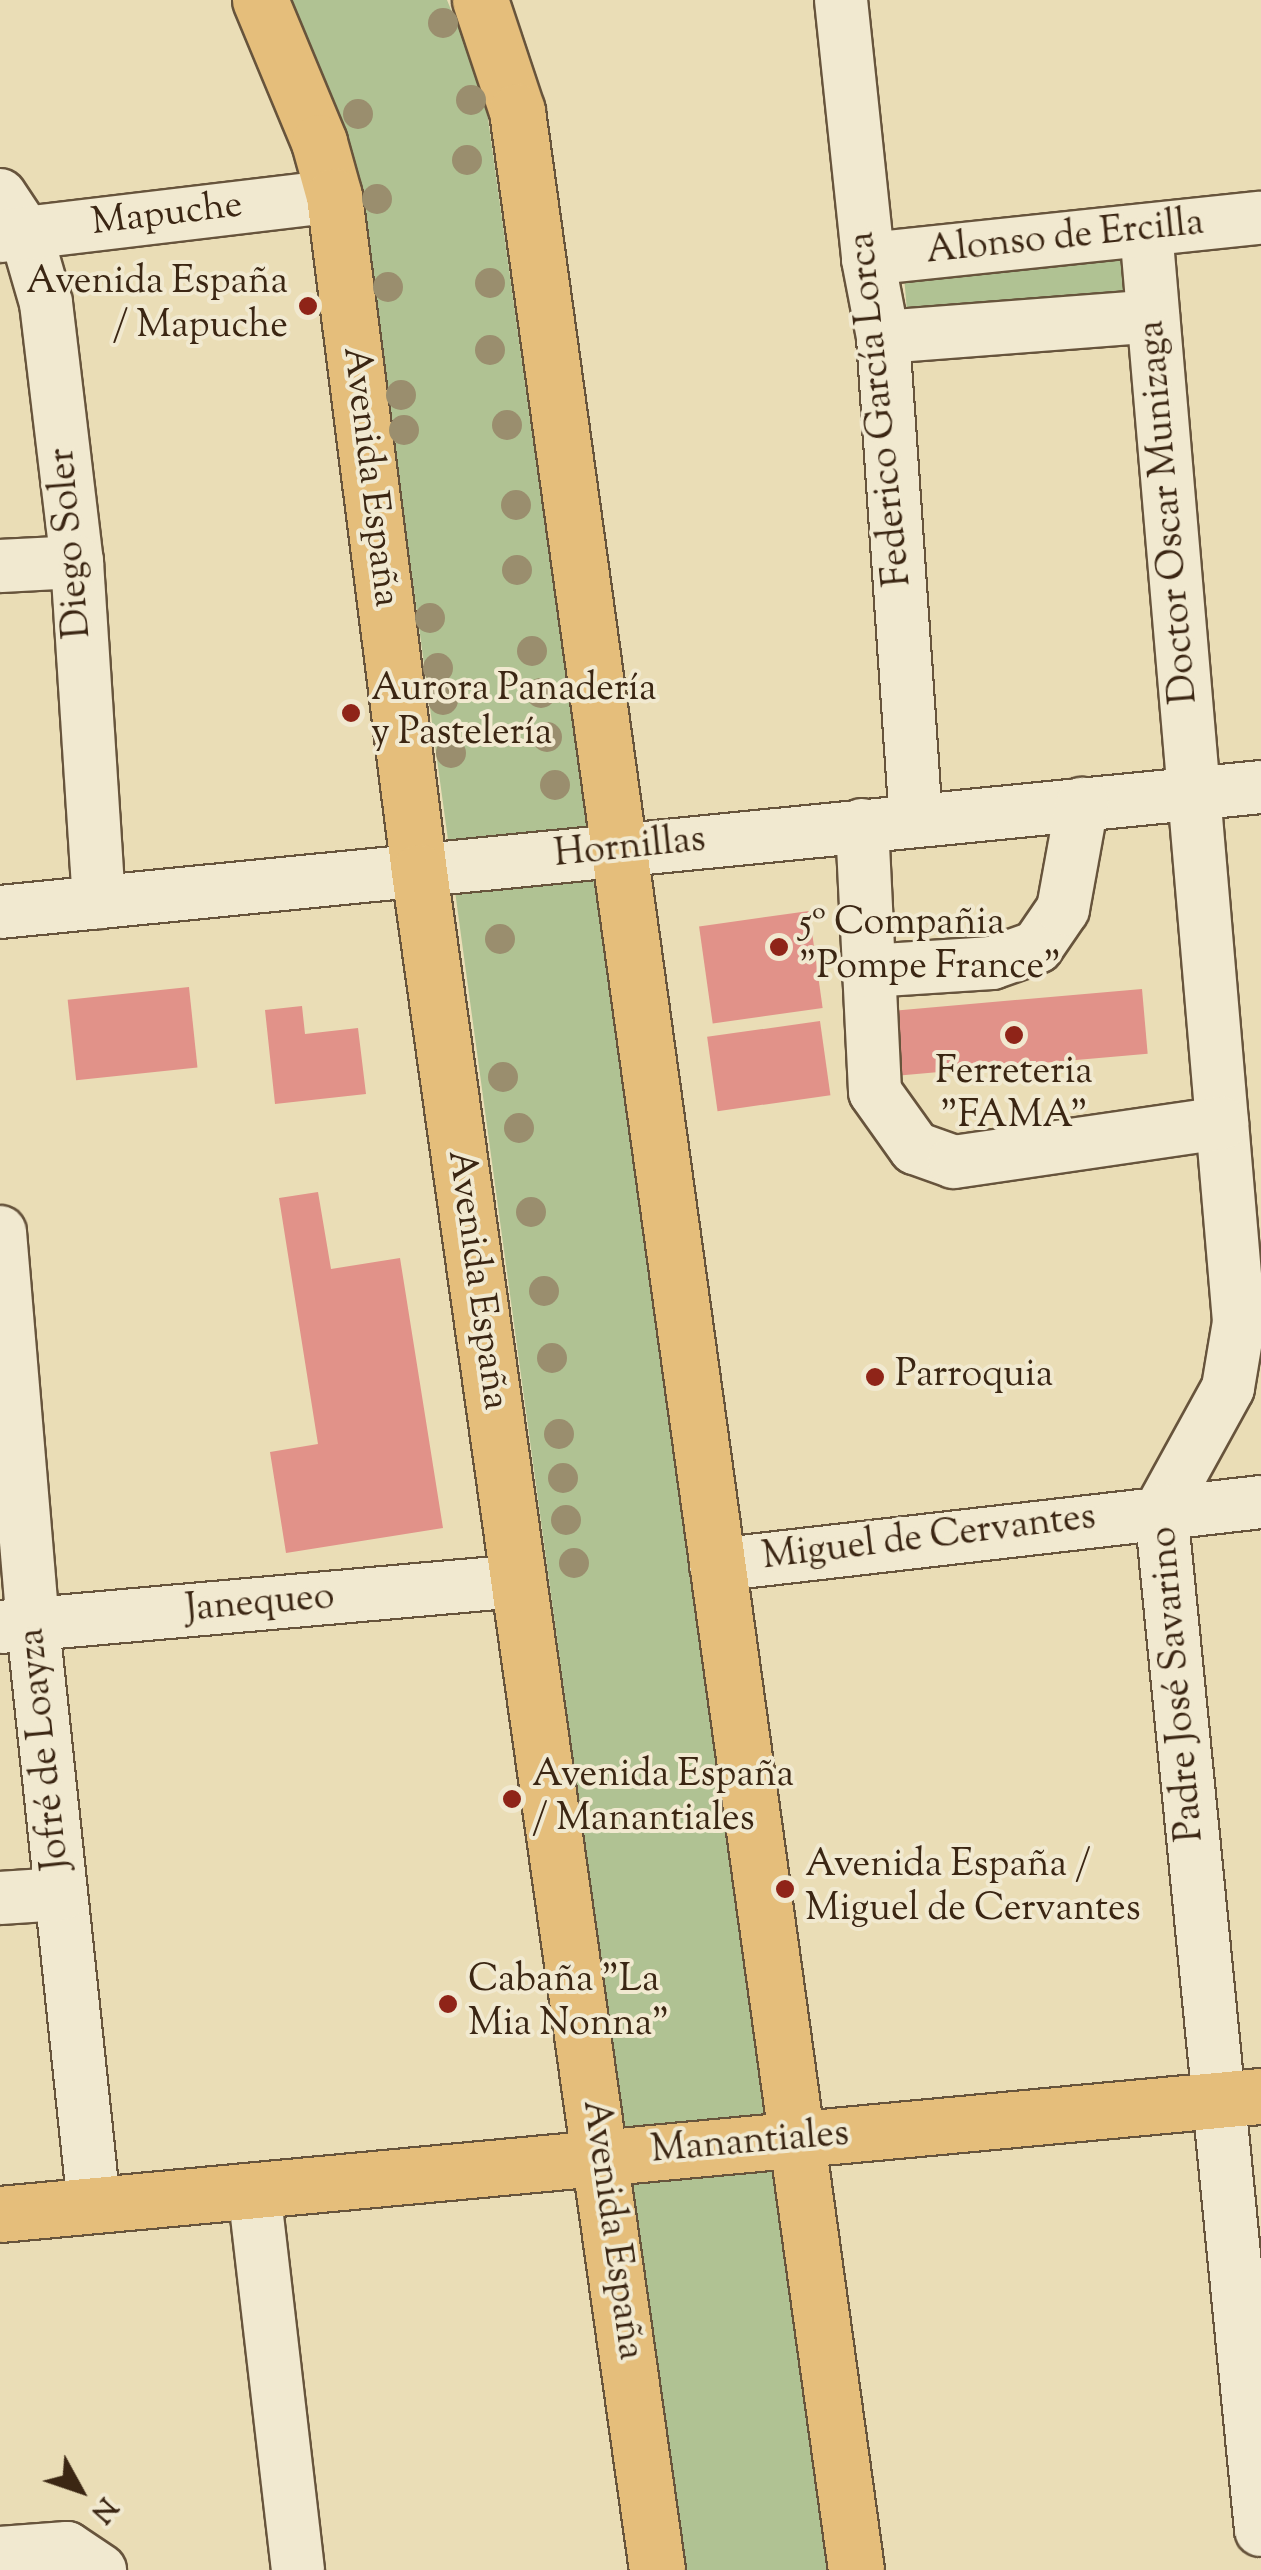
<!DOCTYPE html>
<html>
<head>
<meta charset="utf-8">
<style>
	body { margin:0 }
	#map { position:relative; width:1261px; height:2570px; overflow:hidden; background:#eaddb6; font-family:"Sorts Mill Goudy",serif }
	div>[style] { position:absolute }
	.green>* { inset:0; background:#b0c293; transform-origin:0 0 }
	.building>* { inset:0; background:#e19289; transform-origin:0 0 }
	.roads { filter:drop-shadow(2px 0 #67543c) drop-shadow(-2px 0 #67543c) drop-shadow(0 2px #67543c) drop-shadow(0 -2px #67543c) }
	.minor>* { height:52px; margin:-26px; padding:0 26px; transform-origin:26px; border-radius:26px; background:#f1e9d0 }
	.major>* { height:55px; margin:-27.5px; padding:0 27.5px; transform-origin:27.5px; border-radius:27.5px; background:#e5be7b }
	.trees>* { width:30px; height:30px; margin:-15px; border-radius:50%; background:#9a8e6e }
	.dots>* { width:28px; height:28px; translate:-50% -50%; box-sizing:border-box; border:5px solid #f1e9d0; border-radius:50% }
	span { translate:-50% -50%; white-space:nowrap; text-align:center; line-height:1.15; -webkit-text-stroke:8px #f1e9d0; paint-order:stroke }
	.street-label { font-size:38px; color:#3b2613 }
	.poi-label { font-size:38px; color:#3b2613 }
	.right { translate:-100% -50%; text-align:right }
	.left { translate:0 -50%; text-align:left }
	.north { position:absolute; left:30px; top:2440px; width:100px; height:100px; -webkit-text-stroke:8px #f1e9d0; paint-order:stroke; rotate:130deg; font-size:28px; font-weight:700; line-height:40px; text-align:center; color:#3b2613 }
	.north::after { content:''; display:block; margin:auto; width:35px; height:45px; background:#3b2613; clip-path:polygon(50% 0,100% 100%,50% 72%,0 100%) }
</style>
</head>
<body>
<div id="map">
	<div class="green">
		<i style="clip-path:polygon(283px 0,447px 0,484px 90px,831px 2570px,684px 2570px,358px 180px)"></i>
		<i style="left:1127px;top:255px;width:37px;height:224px;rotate:85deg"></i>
	</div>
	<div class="building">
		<i style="left:809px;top:911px;width:98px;height:111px;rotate:82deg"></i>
		<i style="left:189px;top:987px;width:81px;height:122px;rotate:84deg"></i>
		<i style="left:1142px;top:989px;width:65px;height:263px;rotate:85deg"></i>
		<i style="clip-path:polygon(302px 1006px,305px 1034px,358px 1028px,366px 1094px,275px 1104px,265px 1010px)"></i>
		<i style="left:820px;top:1021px;width:75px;height:114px;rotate:82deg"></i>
		<i style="clip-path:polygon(318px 1192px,331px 1269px,400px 1258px,443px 1528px,286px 1553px,270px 1452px,318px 1444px,279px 1198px)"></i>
	</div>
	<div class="roads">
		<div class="minor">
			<i style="left:841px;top:0;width:260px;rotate:84deg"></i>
			<i style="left:868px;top:259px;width:79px;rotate:79.1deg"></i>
			<i style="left:883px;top:337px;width:483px;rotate:86.1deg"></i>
			<i style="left:0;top:195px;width:47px;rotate:56.3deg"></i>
			<i style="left:26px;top:234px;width:72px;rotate:73.8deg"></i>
			<i style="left:46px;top:303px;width:261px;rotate:83.2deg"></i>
			<i style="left:77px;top:562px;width:341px;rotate:86.3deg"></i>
			<i style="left:1146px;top:230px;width:1096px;rotate:85.13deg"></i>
			<i style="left:1239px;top:1322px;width:67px;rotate:99.5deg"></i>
			<i style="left:1228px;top:1388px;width:139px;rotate:118.8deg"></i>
			<i style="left:1161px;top:1510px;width:1025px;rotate:84.4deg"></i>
			<i style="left:0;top:236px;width:336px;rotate:-6.8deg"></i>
			<i style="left:868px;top:259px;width:395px;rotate:-6deg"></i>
			<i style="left:883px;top:337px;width:271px;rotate:-4.4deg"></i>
			<i style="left:0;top:566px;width:77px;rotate:-3deg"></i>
			<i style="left:862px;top:825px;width:267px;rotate:87.2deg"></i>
			<i style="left:875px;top:1092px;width:69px;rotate:54.5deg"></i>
			<i style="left:915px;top:1148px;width:41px;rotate:19.7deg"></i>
			<i style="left:954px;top:1162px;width:271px;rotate:-8.3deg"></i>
			<i style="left:0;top:912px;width:1267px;rotate:-5.66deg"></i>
			<i style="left:869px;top:971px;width:123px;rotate:-3.7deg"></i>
			<i style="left:992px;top:963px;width:48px;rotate:-19.6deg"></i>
			<i style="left:1037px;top:947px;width:46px;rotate:-55.6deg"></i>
			<i style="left:1063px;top:909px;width:107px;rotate:-79.7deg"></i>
			<i style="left:0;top:1232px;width:395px;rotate:85.2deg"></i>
			<i style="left:33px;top:1626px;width:582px;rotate:83.99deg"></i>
			<i style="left:716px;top:1565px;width:549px;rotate:-6.59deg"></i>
			<i style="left:0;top:1627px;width:521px;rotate:-5.07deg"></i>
			<i style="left:0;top:1898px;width:61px;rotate:-3.8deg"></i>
			<i style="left:254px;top:2190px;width:383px;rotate:83.4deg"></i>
			<i style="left:0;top:2553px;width:67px;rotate:-4.3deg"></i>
			<i style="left:67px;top:2548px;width:40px;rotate:34deg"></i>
		</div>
		<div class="major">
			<i style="left:260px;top:0;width:154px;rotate:67.4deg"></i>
			<i style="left:319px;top:142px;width:56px;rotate:74.5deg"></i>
			<i style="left:334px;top:196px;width:681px;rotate:82.83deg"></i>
			<i style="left:419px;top:872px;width:1715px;rotate:82.02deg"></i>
			<i style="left:480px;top:0;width:117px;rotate:71.6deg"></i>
			<i style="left:517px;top:111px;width:2482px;rotate:82.15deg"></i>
			<i style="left:0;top:2214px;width:1267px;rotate:-5.35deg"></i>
		</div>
	</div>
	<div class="trees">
		<i style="left:443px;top:23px"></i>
		<i style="left:471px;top:100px"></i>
		<i style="left:358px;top:114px"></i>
		<i style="left:467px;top:160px"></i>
		<i style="left:377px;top:199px"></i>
		<i style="left:490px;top:283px"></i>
		<i style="left:388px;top:287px"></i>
		<i style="left:490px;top:350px"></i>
		<i style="left:401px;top:395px"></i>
		<i style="left:507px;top:425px"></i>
		<i style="left:404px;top:430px"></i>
		<i style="left:516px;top:505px"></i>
		<i style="left:517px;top:570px"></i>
		<i style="left:430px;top:618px"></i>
		<i style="left:532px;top:651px"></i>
		<i style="left:438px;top:668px"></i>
		<i style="left:541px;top:693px"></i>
		<i style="left:443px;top:700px"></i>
		<i style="left:547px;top:737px"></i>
		<i style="left:451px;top:753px"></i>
		<i style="left:555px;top:785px"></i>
		<i style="left:500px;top:939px"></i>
		<i style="left:503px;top:1077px"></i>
		<i style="left:519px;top:1128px"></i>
		<i style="left:531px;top:1212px"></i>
		<i style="left:544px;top:1291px"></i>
		<i style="left:552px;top:1358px"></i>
		<i style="left:559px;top:1434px"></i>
		<i style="left:563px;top:1478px"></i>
		<i style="left:566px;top:1520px"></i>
		<i style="left:574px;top:1563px"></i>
	</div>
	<div class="dots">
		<i style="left:308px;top:306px;background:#8f2418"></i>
		<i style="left:351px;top:713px;background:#8f2418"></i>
		<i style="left:779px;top:947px;background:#8f2418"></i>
		<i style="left:1014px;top:1035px;background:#8f2418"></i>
		<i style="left:875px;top:1377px;background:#8f2418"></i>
		<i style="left:512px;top:1799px;background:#8f2418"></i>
		<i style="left:785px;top:1889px;background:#8f2418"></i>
		<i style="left:448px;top:2004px;background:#8f2418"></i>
	</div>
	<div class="street-label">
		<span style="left:167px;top:216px;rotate:-7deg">Mapuche</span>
		<span style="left:1065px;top:239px;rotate:-6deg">Alonso de Ercilla</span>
		<span style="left:882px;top:409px;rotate:-96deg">Federico García Lorca</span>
		<span style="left:369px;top:477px;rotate:83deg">Avenida España</span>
		<span style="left:1170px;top:512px;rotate:-95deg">Doctor Oscar Munizaga</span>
		<span style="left:72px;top:543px;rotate:-95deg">Diego Soler</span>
		<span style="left:630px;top:849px;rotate:-6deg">Hornillas</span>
		<span style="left:476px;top:1280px;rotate:82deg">Avenida España</span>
		<span style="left:929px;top:1539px;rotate:-7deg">Miguel de Cervantes</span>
		<span style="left:260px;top:1605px;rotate:-5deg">Janequeo</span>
		<span style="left:1179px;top:1684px;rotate:-95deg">Padre José Savarino</span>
		<span style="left:46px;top:1749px;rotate:-96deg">Jofré de Loayza</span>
		<span style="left:750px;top:2144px;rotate:-5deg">Manantiales</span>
		<span style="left:611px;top:2230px;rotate:82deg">Avenida España</span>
	</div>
	<div class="poi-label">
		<span class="right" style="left:288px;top:306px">Avenida España<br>/ Mapuche</span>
		<span class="left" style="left:371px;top:713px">Aurora Panadería<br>y Pastelería</span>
		<span class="left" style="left:799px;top:947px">5º Compañia<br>"Pompe France"</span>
		<span style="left:1014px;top:1096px">Ferreteria<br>"FAMA"</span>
		<span class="left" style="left:895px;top:1377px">Parroquia</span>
		<span class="left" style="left:532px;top:1799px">Avenida España<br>/ Manantiales</span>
		<span class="left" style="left:805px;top:1889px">Avenida España /<br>Miguel de Cervantes</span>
		<span class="left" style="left:468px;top:2004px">Cabaña "La<br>Mia Nonna"</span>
	</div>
	<div class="north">N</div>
</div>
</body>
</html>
